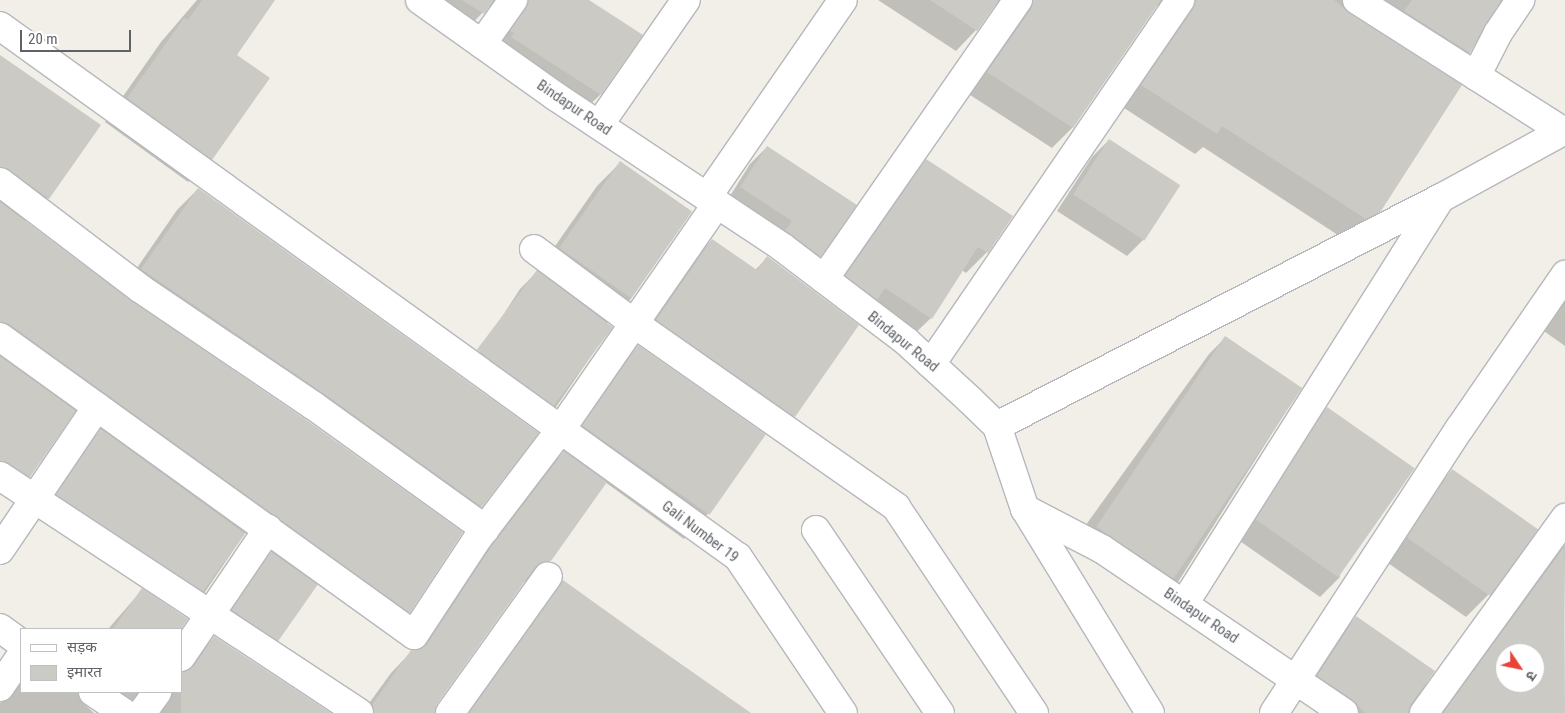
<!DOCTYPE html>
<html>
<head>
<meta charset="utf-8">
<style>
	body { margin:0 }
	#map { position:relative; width:1565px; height:713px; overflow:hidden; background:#f1efe8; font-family:"Roboto Condensed","Noto Sans Devanagari",sans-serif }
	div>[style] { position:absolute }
	.shadow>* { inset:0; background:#0003 }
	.building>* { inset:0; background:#cccac5; transform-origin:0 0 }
	.roads { filter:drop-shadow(1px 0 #b5b8bc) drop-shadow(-1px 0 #b5b8bc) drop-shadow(0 1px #b5b8bc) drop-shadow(0 -1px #b5b8bc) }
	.minor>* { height:28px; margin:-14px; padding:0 14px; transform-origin:14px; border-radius:14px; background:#fff }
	span { translate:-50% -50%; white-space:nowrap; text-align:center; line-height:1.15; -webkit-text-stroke:4.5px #fff; paint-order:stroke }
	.street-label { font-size:15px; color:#5f6368 }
	.legend { position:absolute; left:20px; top:628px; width:162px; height:65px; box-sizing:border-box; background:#fff; border:1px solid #bfc1c3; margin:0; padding:6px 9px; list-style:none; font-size:15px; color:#5f6368 }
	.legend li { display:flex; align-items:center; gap:10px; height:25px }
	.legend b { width:25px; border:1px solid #bfc1c3 }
	.north { position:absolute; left:1495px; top:643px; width:50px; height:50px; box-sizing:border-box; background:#fff; border:1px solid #bfc1c3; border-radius:50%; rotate:124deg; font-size:14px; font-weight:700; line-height:20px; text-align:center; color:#5f6368 }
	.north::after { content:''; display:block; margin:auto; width:18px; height:22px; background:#ea4335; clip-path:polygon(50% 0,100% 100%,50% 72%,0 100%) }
	.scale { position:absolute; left:20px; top:30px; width:111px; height:22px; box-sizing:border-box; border:2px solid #5f6368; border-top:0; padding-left:6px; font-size:15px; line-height:18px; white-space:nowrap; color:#5f6368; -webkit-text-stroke:4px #fff; paint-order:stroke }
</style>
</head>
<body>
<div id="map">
	<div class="shadow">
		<i style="clip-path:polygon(197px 0,274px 0,235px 55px,212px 159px,188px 182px,105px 122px,161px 42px)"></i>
		<i style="clip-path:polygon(408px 0,587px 0,641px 35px,600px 95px,578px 116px,490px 59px,500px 8px,488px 7px,461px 35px)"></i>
		<i style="clip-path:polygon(878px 0,1512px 0,1507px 5px,1497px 6px,1469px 53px,1449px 73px,1343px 6px,1348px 14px,1380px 211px,1359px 232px,1344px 239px,1203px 147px,1195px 154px,1121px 106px,1160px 4px,1155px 7px,1072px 128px,1052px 148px,967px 93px,1007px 8px,997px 4px,993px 7px,976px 30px,956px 51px)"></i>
		<i style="clip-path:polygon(0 56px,99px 126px,48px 198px,25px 221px,131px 302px,409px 612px,387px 634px,317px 584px,277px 640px,261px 657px,216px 627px,255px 570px,272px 552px,245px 533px,205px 592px,184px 613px,37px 516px,80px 451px,101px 430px,74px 411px,29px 477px,7px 499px,0 494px)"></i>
		<i style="clip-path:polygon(1109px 140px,1179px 185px,1143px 240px,1127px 256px,1057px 211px,1092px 157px)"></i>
		<i style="clip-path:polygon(767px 147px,820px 256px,803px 272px,725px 204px,750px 164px)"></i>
		<i style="clip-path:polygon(926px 161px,1011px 216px,987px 252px,966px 273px,962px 270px,931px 318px,910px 338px,826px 297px,906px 181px)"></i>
		<i style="clip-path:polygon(620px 163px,691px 212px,630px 300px,606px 324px,611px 327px,556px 407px,539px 423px,467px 371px,520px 289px,537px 272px,597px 186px)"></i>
		<i style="clip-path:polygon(198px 189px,537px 433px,481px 507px,460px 528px,302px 414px,121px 291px,177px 210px)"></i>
		<i style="clip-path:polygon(712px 240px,755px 270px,767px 258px,794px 416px,772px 437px,636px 341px,691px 261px)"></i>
		<i style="clip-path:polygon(1565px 292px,1565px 346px,1541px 329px)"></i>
		<i style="clip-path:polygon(1226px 337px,1300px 389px,1178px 582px,1162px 598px,1075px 540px,1209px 354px)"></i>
		<i style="clip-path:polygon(638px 347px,764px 435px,707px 515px,684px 539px,605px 482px,550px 560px,529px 581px,523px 582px,436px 703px,435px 713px,362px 713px,391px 673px,412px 651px,416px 651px,470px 569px,543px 473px,564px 452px,560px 449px,615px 370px)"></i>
		<i style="clip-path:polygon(1327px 408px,1340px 577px,1320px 597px,1237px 539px,1307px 429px)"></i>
		<i style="clip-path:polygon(1452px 471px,1489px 594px,1466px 617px,1385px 561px,1429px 494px)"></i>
		<i style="clip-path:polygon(evenodd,1565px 545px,1563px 713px,1439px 713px,1548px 562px,1565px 545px,1505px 653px,1535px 653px,1535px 683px,1505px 683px,1505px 653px)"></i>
		<i style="clip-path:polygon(563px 581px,720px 713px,464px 713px,542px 602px)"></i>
		<i style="clip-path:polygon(142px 590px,186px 619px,180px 629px,108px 629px)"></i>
		<i style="clip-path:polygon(1356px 618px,1434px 671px,1408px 713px,1319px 713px,1296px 698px,1335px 639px)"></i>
		<i style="clip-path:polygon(214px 638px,328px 713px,152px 713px,145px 700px,136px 697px,117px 713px,100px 713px,83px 703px,94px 713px,0 713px,0 703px,21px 679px,21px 692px,181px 692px,181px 672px)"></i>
	</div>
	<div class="building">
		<i style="clip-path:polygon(202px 0,275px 0,237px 55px,270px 78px,212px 160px,127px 98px,184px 18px,188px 20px)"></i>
		<i style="clip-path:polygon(462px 0,494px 0,484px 14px)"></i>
		<i style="clip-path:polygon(528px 0,589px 0,643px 35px,601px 95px,511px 37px,514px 33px,510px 31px)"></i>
		<i style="clip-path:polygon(930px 0,999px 0,977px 31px)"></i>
		<i style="clip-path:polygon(1033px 0,1161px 0,1073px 128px,987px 72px,1031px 9px)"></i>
		<i style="clip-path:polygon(1195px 0,1334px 0,1349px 13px,1462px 85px,1381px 211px,1366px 219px,1222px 126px,1217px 134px,1141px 85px,1193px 9px)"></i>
		<i style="clip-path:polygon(1412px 0,1501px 0,1470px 53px,1404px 11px)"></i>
		<i style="clip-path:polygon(0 55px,101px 125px,49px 199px,9px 170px,0 167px)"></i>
		<i style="left:1109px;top:139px;width:85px;height:66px;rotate:33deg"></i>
		<i style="clip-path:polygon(767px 146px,857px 205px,821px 257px,785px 230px,792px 221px,740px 187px)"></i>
		<i style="clip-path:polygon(926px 159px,1013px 216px,988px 253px,978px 247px,932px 319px,885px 288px,877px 300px,845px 276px)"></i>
		<i style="left:620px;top:161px;width:88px;height:106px;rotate:35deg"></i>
		<i style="clip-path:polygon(198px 188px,539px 433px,482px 507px,323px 393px,141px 269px)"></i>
		<i style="clip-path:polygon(0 202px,132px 301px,305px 419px,463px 532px,410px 613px,9px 324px,0 322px)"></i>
		<i style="clip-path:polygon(712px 239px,757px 270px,767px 256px,859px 325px,795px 417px,656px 320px)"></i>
		<i style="left:537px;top:270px;width:95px;height:100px;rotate:37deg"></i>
		<i style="left:1225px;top:336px;width:93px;height:230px;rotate:34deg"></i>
		<i style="left:638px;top:345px;width:156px;height:98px;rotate:35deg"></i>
		<i style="clip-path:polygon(0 356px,76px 411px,30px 477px,0 461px)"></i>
		<i style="left:1327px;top:407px;width:107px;height:133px;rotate:35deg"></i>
		<i style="left:101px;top:429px;width:178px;height:80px;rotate:36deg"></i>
		<i style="clip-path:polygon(564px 451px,607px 482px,551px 561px,542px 562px,535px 567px,437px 704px,435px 713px,374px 713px,372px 705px,411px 650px,420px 649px,427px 644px,491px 547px)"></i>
		<i style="left:1452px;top:469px;width:105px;height:82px;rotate:35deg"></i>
		<i style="clip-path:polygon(evenodd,1564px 547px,1565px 713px,1443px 713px,1564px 547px,1505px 653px,1535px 653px,1535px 683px,1505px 683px,1505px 653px)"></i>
		<i style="left:271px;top:552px;width:57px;height:70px;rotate:35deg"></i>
		<i style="clip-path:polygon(563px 580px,641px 636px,751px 713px,469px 713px)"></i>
		<i style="clip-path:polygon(142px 588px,188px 619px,181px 629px,113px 629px)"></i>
		<i style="clip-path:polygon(1356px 616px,1435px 671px,1411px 704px,1409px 713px,1365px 713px,1353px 700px,1317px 676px)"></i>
		<i style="clip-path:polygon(214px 636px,331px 713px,181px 713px,181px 672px,194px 666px)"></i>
	</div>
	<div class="roads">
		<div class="minor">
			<i style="left:420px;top:0;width:166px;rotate:35.4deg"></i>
			<i style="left:555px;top:96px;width:273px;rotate:33.6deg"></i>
			<i style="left:782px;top:247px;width:157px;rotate:37.2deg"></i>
			<i style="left:907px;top:342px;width:86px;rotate:42.6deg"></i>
			<i style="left:970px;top:400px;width:37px;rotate:44deg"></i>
			<i style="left:997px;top:426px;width:88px;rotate:71.4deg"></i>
			<i style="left:1025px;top:509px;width:239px;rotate:58.5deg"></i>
			<i style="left:1357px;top:0;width:244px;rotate:32.5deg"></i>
			<i style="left:0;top:26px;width:909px;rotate:35.74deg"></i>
			<i style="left:738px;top:557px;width:188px;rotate:56.1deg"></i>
			<i style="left:482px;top:44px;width:54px;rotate:-54.8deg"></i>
			<i style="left:1476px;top:76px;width:48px;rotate:-62.9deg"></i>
			<i style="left:1498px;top:33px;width:40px;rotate:-56deg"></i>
			<i style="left:599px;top:125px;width:152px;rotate:-55.2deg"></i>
			<i style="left:0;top:182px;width:177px;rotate:37.2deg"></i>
			<i style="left:141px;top:289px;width:209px;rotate:34.1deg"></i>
			<i style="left:314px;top:406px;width:211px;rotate:35.7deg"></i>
			<i style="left:707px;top:197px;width:239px;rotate:-55.4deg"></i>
			<i style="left:534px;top:249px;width:126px;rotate:36.6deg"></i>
			<i style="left:635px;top:324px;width:319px;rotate:35deg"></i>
			<i style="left:896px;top:507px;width:248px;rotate:56.2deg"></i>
			<i style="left:824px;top:279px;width:340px;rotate:-55.2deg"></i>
			<i style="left:0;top:337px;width:510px;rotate:35.75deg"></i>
			<i style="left:414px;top:635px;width:116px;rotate:-56.6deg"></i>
			<i style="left:478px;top:538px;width:137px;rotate:-52.7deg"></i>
			<i style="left:561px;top:429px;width:274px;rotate:-55.3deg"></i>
			<i style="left:931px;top:364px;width:441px;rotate:-55.6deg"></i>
			<i style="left:997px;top:426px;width:499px;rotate:-27.2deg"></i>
			<i style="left:1441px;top:198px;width:141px;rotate:-28.7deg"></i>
			<i style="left:0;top:476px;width:430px;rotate:33.4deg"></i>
			<i style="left:1025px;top:509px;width:87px;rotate:27.5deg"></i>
			<i style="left:1102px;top:549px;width:292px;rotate:34.1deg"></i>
			<i style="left:816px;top:530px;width:221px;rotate:55.9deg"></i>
			<i style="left:0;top:550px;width:173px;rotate:-55.9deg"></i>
			<i style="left:1184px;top:604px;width:479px;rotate:-57.7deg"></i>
			<i style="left:0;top:628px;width:26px;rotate:36deg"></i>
			<i style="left:181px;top:657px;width:155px;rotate:-55.8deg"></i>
			<i style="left:0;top:687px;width:37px;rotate:-56deg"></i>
			<i style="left:93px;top:692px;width:37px;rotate:34deg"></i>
			<i style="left:142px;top:713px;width:26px;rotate:-54deg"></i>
			<i style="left:450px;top:713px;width:168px;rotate:-54.4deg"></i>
			<i style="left:1274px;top:713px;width:340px;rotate:-56.9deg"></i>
			<i style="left:1460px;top:428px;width:186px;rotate:-55.5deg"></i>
			<i style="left:1424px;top:713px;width:241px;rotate:-54.1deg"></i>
		</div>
	</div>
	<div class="street-label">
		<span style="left:574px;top:108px;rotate:34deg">Bindapur Road</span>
		<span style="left:903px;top:342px;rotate:39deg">Bindapur Road</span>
		<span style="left:700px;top:532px;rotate:37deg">Gali Number 19</span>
		<span style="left:1201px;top:616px;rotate:34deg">Bindapur Road</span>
	</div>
	<ul class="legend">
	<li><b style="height:6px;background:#fff"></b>सड़क</li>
	<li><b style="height:14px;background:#cccac5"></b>इमारत</li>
	</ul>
	<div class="north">उ</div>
	<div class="scale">20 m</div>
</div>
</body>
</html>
